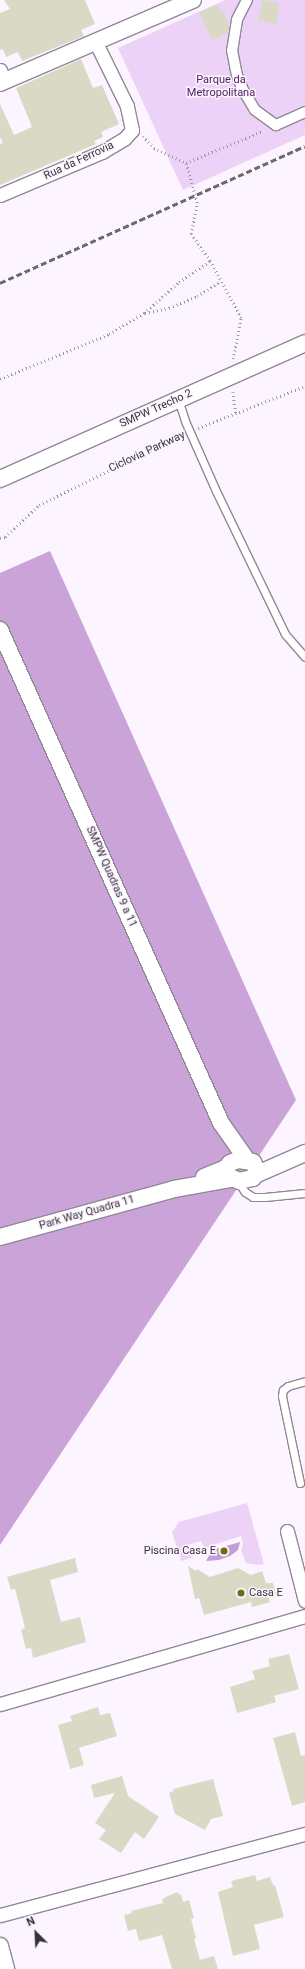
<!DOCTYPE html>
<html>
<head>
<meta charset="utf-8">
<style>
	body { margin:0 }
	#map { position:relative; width:305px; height:1969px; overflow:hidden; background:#fcf4ff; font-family:Roboto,sans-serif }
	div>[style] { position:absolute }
	.green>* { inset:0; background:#edd2f8 }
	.forest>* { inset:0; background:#caa3d9 }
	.water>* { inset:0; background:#c49ed3 }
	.building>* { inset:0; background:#d9dac5 }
	.path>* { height:2.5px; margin-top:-1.25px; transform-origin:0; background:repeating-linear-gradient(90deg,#9f99a2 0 1px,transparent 0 4px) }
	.roads { filter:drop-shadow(1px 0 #928797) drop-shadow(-1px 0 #928797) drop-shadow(0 1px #928797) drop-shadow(0 -1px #928797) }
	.service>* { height:7px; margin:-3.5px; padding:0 3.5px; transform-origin:3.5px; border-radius:3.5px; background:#fff }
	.pedestrian>* { height:10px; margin:-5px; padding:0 5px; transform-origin:5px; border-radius:5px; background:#fff }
	.minor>* { height:13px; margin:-6.5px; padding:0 6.5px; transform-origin:6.5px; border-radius:6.5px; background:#fff }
	.tertiary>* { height:16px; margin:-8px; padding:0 8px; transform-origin:8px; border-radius:8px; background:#fff }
	.rail>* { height:3px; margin-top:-1.5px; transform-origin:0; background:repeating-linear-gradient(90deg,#6d6870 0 6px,transparent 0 9px) }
	.dots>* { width:11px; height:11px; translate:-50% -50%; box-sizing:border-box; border:2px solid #fcf4ff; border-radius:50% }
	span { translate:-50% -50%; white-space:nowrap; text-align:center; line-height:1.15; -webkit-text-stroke:3px #fcf4ff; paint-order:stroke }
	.park-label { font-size:11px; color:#4f205f }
	.street-label { font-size:11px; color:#373239 }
	.poi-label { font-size:11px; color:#373239 }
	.right { translate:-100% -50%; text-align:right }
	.left { translate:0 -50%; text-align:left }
	.north { position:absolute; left:16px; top:1913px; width:40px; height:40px; -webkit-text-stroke:3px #fcf4ff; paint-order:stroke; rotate:336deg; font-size:11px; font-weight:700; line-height:16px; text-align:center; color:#373239 }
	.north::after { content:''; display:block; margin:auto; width:14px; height:18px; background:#373239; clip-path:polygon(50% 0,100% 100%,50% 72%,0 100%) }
</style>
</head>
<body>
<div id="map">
	<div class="green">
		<i style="clip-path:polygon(225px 0,305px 0,305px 135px,183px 190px,118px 48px)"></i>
		<i style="clip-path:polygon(247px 1503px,264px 1564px,258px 1565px,246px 1563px,241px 1550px,243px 1544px,241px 1536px,204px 1548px,201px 1541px,188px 1545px,192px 1558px,181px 1561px,172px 1532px,179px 1522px)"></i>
	</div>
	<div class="forest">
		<i style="clip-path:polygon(50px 551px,296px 1100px,0 1545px,0 573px)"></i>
	</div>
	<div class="water">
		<i style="clip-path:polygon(240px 1542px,238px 1550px,230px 1556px,219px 1560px,206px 1561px,212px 1550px)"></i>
	</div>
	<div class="building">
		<i style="clip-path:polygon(4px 0,85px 0,95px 24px,81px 30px,84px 36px,22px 61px,18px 52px,6px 57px,3px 49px,0 50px,0 13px,10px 9px)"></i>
		<i style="clip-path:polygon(263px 0,279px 3px,276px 24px,258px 20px)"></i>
		<i style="clip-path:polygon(218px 5px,221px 13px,224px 11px,229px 26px,228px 33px,212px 40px,199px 12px)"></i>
		<i style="clip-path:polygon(81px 59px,93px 88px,102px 85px,119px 124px,101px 132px,103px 137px,94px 141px,96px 144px,0 185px,0 144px,3px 143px,0 137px,0 104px,14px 135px,32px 127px,16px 88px)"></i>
		<i style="clip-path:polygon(75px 1558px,78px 1572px,50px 1580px,61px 1622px,80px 1617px,86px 1642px,33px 1658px,31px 1648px,26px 1649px,21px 1630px,25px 1628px,20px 1608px,15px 1589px,11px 1590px,7px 1577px)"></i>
		<i style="clip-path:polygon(188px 1566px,196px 1571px,197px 1569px,210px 1577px,238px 1568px,251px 1575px,262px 1571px,266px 1583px,273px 1583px,276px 1594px,268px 1596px,270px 1602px,252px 1607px,251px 1602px,204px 1615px,199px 1598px,195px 1599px)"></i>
		<i style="clip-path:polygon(289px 1654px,299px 1689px,274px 1696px,276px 1702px,237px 1713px,230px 1687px,255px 1679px,252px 1671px,270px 1666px,268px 1659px)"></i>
		<i style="clip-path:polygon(98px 1707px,100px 1715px,110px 1713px,117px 1736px,79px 1748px,84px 1765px,70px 1769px,58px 1725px,72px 1721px,70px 1716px)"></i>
		<i style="clip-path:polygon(295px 1732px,301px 1756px,305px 1755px,305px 1802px,292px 1806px,273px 1738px)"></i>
		<i style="clip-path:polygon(122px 1776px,128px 1796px,159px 1817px,144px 1839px,135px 1832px,121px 1853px,99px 1839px,106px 1830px,95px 1823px,115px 1793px,94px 1798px,91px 1785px)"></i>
		<i style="clip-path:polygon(213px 1779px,223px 1816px,211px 1819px,205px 1830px,175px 1814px,169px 1793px,174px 1791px,173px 1789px)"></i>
		<i style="clip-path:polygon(255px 1875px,257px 1881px,270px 1877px,273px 1885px,275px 1885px,284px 1917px,254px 1925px,260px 1949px,233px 1956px,218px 1892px,233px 1887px,231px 1881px)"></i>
		<i style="clip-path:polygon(178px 1892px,179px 1895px,181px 1894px,183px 1902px,189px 1900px,194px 1918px,191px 1919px,196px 1938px,194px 1939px,200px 1960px,214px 1956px,218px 1969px,172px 1969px,162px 1935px,139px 1941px,136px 1929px,128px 1931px,124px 1915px,132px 1913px,131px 1911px,163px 1903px,162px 1899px,165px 1898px,165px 1897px)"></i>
	</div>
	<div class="path">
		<i style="left:143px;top:136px;width:16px;rotate:47deg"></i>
		<i style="left:154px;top:148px;width:35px;rotate:25deg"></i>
		<i style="left:145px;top:313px;width:25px;rotate:-12deg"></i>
		<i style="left:169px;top:308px;width:30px;rotate:-23deg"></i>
		<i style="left:197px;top:296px;width:28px;rotate:-32deg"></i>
		<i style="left:233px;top:359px;width:42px;rotate:-79deg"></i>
		<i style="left:241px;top:318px;width:65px;rotate:-118.5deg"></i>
		<i style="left:210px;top:261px;width:33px;rotate:-125deg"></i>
		<i style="left:191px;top:234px;width:32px;rotate:-79deg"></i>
		<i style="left:197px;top:203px;width:41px;rotate:-105.4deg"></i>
		<i style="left:186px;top:163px;width:83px;rotate:-22.6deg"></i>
		<i style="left:0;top:379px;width:118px;rotate:-22.4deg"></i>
		<i style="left:109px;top:334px;width:41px;rotate:-31deg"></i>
		<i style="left:144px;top:313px;width:47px;rotate:-41.5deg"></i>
		<i style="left:179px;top:282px;width:37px;rotate:-34deg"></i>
		<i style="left:233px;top:392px;width:21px;rotate:82deg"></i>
		<i style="left:198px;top:428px;width:115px;rotate:-21.4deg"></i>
		<i style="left:0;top:538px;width:5px;rotate:-11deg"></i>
		<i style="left:5px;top:537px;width:47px;rotate:-43.3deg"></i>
		<i style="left:39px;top:505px;width:158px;rotate:-26.2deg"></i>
	</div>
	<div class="roads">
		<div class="service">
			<i style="left:178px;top:399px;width:23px;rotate:72deg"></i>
			<i style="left:185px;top:421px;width:77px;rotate:66.1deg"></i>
			<i style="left:216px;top:491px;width:159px;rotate:64.2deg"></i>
			<i style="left:285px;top:634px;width:30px;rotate:49deg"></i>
			<i style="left:238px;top:1182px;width:12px;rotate:55deg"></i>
			<i style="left:245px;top:1192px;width:9px;rotate:32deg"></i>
			<i style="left:253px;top:1197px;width:12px"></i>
			<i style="left:265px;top:1197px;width:40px;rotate:-5.7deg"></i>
			<i style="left:300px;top:1483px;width:89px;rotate:-101.7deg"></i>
			<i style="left:282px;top:1396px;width:6px;rotate:-81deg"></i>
			<i style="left:283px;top:1390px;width:6px;rotate:-39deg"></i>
			<i style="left:288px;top:1386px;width:18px;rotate:-16deg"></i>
		</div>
		<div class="pedestrian">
			<i style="left:247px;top:0;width:22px;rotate:117deg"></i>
			<i style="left:237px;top:20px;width:30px;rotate:99deg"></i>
			<i style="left:232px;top:50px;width:25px;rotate:79deg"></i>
			<i style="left:237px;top:75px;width:16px;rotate:68deg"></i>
			<i style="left:243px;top:90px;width:23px;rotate:59deg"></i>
			<i style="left:255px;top:110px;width:26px;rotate:36deg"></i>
			<i style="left:276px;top:125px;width:32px;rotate:-24deg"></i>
		</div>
		<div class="minor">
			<i style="left:0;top:70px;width:12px;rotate:70deg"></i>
			<i style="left:0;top:195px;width:111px;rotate:-22.9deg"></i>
			<i style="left:102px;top:152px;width:26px;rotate:-31deg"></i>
			<i style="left:124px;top:139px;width:12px;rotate:-48deg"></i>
			<i style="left:132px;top:130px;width:25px;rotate:-102deg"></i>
			<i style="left:127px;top:106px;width:70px;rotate:-116.2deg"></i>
			<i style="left:287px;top:1531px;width:72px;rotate:75.6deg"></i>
			<i style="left:0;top:1704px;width:317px;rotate:-16.1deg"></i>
			<i style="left:0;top:1915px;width:316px;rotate:-14.9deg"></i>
		</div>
		<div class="tertiary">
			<i style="left:0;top:83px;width:210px;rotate:-23.3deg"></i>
			<i style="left:0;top:479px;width:334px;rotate:-24deg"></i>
			<i style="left:0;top:630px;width:540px;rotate:65.85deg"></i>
			<i style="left:221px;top:1123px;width:45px;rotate:54.9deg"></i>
			<i style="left:255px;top:1175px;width:55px;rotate:-23.7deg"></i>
			<i style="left:204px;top:1177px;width:24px;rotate:-22deg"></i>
			<i style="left:226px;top:1168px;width:6px;rotate:-51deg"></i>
			<i style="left:230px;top:1163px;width:9px;rotate:-21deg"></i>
			<i style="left:238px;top:1160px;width:15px;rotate:8deg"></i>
			<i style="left:253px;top:1162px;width:9px;rotate:63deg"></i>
			<i style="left:257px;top:1170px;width:9px;rotate:117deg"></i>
			<i style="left:253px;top:1178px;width:14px;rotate:168deg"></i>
			<i style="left:239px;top:1181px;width:12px;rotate:-156deg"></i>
			<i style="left:228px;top:1176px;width:8px;rotate:-104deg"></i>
			<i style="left:0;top:1237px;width:180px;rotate:-15.4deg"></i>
			<i style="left:174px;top:1189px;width:58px;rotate:-10deg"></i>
			<i style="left:0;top:1946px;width:24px;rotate:75deg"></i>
		</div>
	</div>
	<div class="rail">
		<i style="left:0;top:283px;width:334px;rotate:-24.2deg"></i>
	</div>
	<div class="dots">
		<i style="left:224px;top:1551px;background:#6e6e11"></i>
		<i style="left:241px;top:1593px;background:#6e6e11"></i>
	</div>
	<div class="park-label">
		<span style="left:221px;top:87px">Parque da<br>Metropolitana</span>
	</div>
	<div class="street-label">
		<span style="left:79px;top:161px;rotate:-25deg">Rua da Ferrovia</span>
		<span style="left:156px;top:409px;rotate:-24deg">SMPW Trecho 2</span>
		<span style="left:147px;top:452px;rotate:-25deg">Ciclovia Parkway</span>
		<span style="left:111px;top:877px;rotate:66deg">SMPW Quadras 9 a 11</span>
		<span style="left:87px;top:1213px;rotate:-16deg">Park Way Quadra 11</span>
	</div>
	<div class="poi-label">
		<span class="right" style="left:216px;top:1551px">Piscina Casa E</span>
		<span class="left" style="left:249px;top:1593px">Casa E</span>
	</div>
	<div class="north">N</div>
</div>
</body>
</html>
